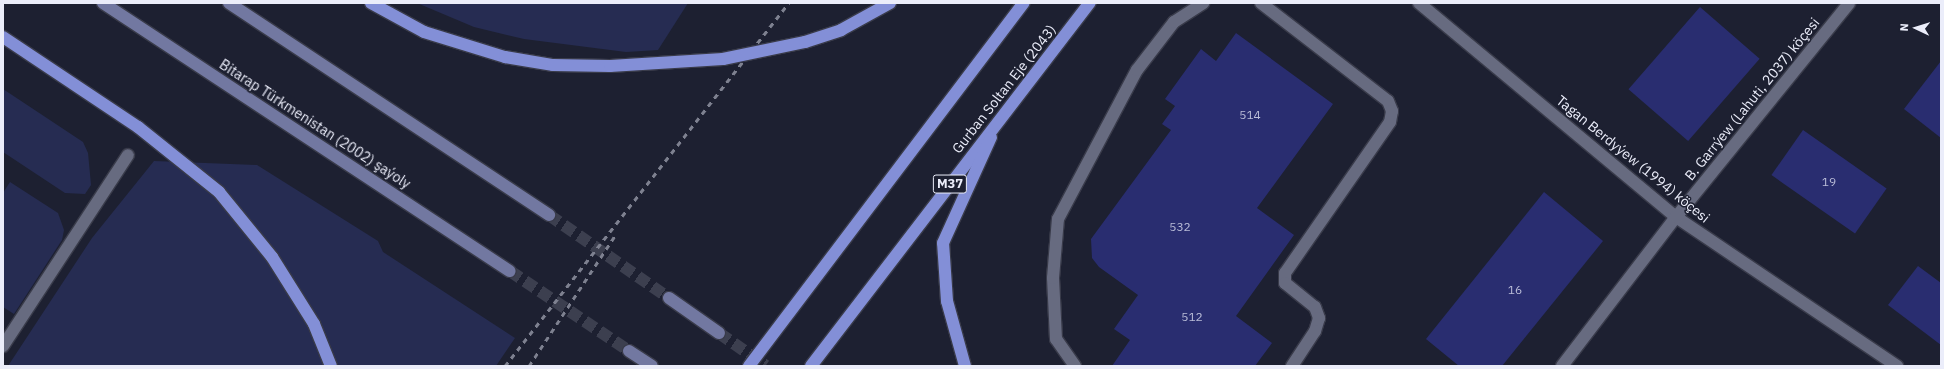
<!DOCTYPE html>
<html>
<head>
<meta charset="utf-8">
<style>
	body { margin:0 }
	#map { position:relative; width:1944px; height:369px; overflow:hidden; background:#1d2031; font-family:"IBM Plex Sans",sans-serif }
	div>[style] { position:absolute }
	.green>* { inset:0; background:#262c52 }
	.building>* { inset:0; background:#292d70; transform-origin:0 0 }
	.secondary-tunnel>* { height:12px; margin-top:-6px; transform-origin:0; background:repeating-linear-gradient(90deg,#3c3f4f 0 12px,transparent 0 18px) }
	.roads { filter:drop-shadow(1px 0 #393b4a) drop-shadow(-1px 0 #393b4a) drop-shadow(0 1px #393b4a) drop-shadow(0 -1px #393b4a) }
	.service>* { height:12px; margin:-6px; padding:0 6px; transform-origin:6px; border-radius:6px; background:#676b80 }
	.minor>* { height:12px; margin:-6px; padding:0 6px; transform-origin:6px; border-radius:6px; background:#676b80 }
	.secondary>* { height:12px; margin:-6px; padding:0 6px; transform-origin:6px; border-radius:6px; background:#7278a1 }
	.trunk>* { height:12px; margin:-6px; padding:0 6px; transform-origin:6px; border-radius:6px; background:#838fd7 }
	.rail>* { height:3px; margin-top:-1.5px; transform-origin:0; background:repeating-linear-gradient(90deg,#7e8190 0 5px,transparent 0 10px) }
	.bridges { filter:drop-shadow(1px 0 #393b4a) drop-shadow(-1px 0 #393b4a) drop-shadow(0 1px #393b4a) drop-shadow(0 -1px #393b4a) }
	.trunk-bridge>* { height:12px; margin:-6px; padding:0 6px; transform-origin:6px; border-radius:6px; background:#838fd7 }
	span { translate:-50% -50%; white-space:nowrap; text-align:center; line-height:1.15; -webkit-text-stroke:3px #1d2031; paint-order:stroke }
	.number-label { font-size:12px; color:#babdd8 }
	.number-label span { -webkit-text-stroke-width:0 }
	.shield-label span { padding:1px 3px; background:#1d2031; border:1px solid; border-radius:3px; -webkit-text-stroke-width:0 }
	.shield-label { font-size:13px; color:#ebedfa; font-weight:700 }
	.street-label { font-size:14px; color:#ebedfa }
	.frame { position:absolute; inset:0; border:4px solid #ebedfa; pointer-events:none }
	.north { position:absolute; left:1896px; top:8px; width:40px; height:40px; -webkit-text-stroke:3px #1d2031; paint-order:stroke; rotate:274deg; font-size:11px; font-weight:700; line-height:16px; text-align:center; color:#ebedfa }
	.north::after { content:''; display:block; margin:auto; width:14px; height:18px; background:#ebedfa; clip-path:polygon(50% 0,100% 100%,50% 72%,0 100%) }
</style>
</head>
<body>
<div id="map">
	<div class="green">
		<i style="clip-path:polygon(417px 3px,688px 3px,658px 50px,626px 52px,524px 39px,474px 27px)"></i>
		<i style="clip-path:polygon(3px 89px,83px 142px,88px 153px,91px 185px,85px 194px,65px 193px,3px 152px)"></i>
		<i style="clip-path:polygon(154px 161px,257px 165px,378px 241px,383px 252px,515px 338px,496px 366px,8px 366px,92px 238px)"></i>
		<i style="clip-path:polygon(10px 182px,58px 213px,64px 230px,62px 240px,14px 314px,3px 307px,3px 193px)"></i>
	</div>
	<div class="building">
		<i style="left:1700px;top:7px;width:79px;height:109px;rotate:41deg"></i>
		<i style="clip-path:polygon(1236px 33px,1333px 104px,1257px 208px,1294px 235px,1236px 316px,1272px 343px,1255px 366px,1112px 366px,1130px 340px,1114px 329px,1138px 295px,1099px 267px,1092px 258px,1091px 239px,1171px 130px,1162px 124px,1175px 106px,1165px 99px,1201px 49px,1216px 61px)"></i>
		<i style="clip-path:polygon(1941px 61px,1941px 138px,1904px 109px)"></i>
		<i style="left:1803px;top:130px;width:102px;height:55px;rotate:35deg"></i>
		<i style="clip-path:polygon(1544px 192px,1603px 241px,1502px 366px,1459px 366px,1426px 339px)"></i>
		<i style="clip-path:polygon(1918px 266px,1941px 283px,1941px 345px,1888px 305px)"></i>
	</div>
	<div class="secondary-tunnel">
		<i style="left:549px;top:215px;width:146px;rotate:34.7deg"></i>
		<i style="left:510px;top:271px;width:143px;rotate:33.9deg"></i>
		<i style="left:719px;top:333px;width:57px;rotate:35.1deg"></i>
	</div>
	<div class="roads">
		<div class="service">
			<i style="left:1261px;top:3px;width:160px;rotate:37.7deg"></i>
			<i style="left:1388px;top:101px;width:11px;rotate:68deg"></i>
			<i style="left:1392px;top:111px;width:11px;rotate:100deg"></i>
			<i style="left:1390px;top:122px;width:184px;rotate:124.8deg"></i>
			<i style="left:1285px;top:273px;width:10px;rotate:90deg"></i>
			<i style="left:1285px;top:283px;width:38px;rotate:39deg"></i>
			<i style="left:1315px;top:307px;width:12px;rotate:70deg"></i>
			<i style="left:1319px;top:318px;width:14px;rotate:107deg"></i>
			<i style="left:1315px;top:331px;width:42px;rotate:123.3deg"></i>
			<i style="left:3px;top:346px;width:228px;rotate:-56.8deg"></i>
			<i style="left:1075px;top:366px;width:33px;rotate:-125deg"></i>
			<i style="left:1056px;top:339px;width:61px;rotate:-92.8deg"></i>
			<i style="left:1053px;top:278px;width:59px;rotate:-85.2deg"></i>
			<i style="left:1058px;top:219px;width:169px;rotate:-62.1deg"></i>
			<i style="left:1137px;top:70px;width:61px;rotate:-52.4deg"></i>
			<i style="left:1174px;top:22px;width:35px;rotate:-33deg"></i>
		</div>
		<div class="minor">
			<i style="left:1419px;top:3px;width:334px;rotate:39.8deg"></i>
			<i style="left:1676px;top:217px;width:267px;rotate:34deg"></i>
			<i style="left:1562px;top:366px;width:188px;rotate:-52.6deg"></i>
			<i style="left:1676px;top:217px;width:275px;rotate:-51deg"></i>
		</div>
		<div class="secondary">
			<i style="left:103px;top:3px;width:487px;rotate:33.4deg"></i>
			<i style="left:229px;top:3px;width:384px;rotate:33.5deg"></i>
			<i style="left:669px;top:298px;width:61px;rotate:35deg"></i>
			<i style="left:629px;top:351px;width:27px;rotate:33deg"></i>
		</div>
		<div class="trunk">
			<i style="left:3px;top:37px;width:162px;rotate:33.7deg"></i>
			<i style="left:138px;top:127px;width:104px;rotate:38.7deg"></i>
			<i style="left:219px;top:192px;width:84px;rotate:50.8deg"></i>
			<i style="left:272px;top:257px;width:79px;rotate:57.9deg"></i>
			<i style="left:314px;top:324px;width:45px;rotate:68deg"></i>
			<i style="left:749px;top:366px;width:455px;rotate:-52.9deg"></i>
			<i style="left:811px;top:366px;width:458px;rotate:-52.5deg"></i>
			<i style="left:965px;top:366px;width:67px;rotate:-105.5deg"></i>
			<i style="left:947px;top:301px;width:58px;rotate:-93.9deg"></i>
			<i style="left:943px;top:243px;width:116px;rotate:-65.6deg"></i>
		</div>
	</div>
	<div class="rail">
		<i style="left:505px;top:366px;width:461px;rotate:-52deg"></i>
		<i style="left:529px;top:366px;width:158px;rotate:-56.6deg"></i>
	</div>
	<div class="bridges">
		<div class="trunk-bridge">
			<i style="left:371px;top:3px;width:60px;rotate:28.7deg"></i>
			<i style="left:424px;top:32px;width:85px;rotate:17.2deg"></i>
			<i style="left:505px;top:57px;width:49px;rotate:9.5deg"></i>
			<i style="left:553px;top:65px;width:57px;rotate:1deg"></i>
			<i style="left:610px;top:66px;width:113px;rotate:-3.5deg"></i>
			<i style="left:723px;top:59px;width:84px;rotate:-11.7deg"></i>
			<i style="left:805px;top:42px;width:38px;rotate:-18deg"></i>
			<i style="left:841px;top:30px;width:56px;rotate:-28.9deg"></i>
		</div>
	</div>
	<div class="number-label">
		<span style="left:1250px;top:115px">514</span>
		<span style="left:1829px;top:182px">19</span>
		<span style="left:1180px;top:227px">532</span>
		<span style="left:1515px;top:290px">16</span>
		<span style="left:1192px;top:317px">512</span>
	</div>
	<div class="shield-label">
		<span style="left:950px;top:184px">M37</span>
	</div>
	<div class="street-label">
		<span style="left:1004px;top:89px;rotate:-52deg">Gurban Soltan Eje (2043)</span>
		<span style="left:1752px;top:99px;rotate:-51deg">B. Garrýew (Lahuti, 2037) köçesi</span>
		<span style="left:315px;top:124px;rotate:33deg">Bitarap Türkmenistan (2002) şaýoly</span>
		<span style="left:1633px;top:159px;rotate:39deg">Tagan Berdyýew (1994) köçesi</span>
	</div>
	<div class="frame"></div>
	<div class="north">N</div>
</div>
</body>
</html>
